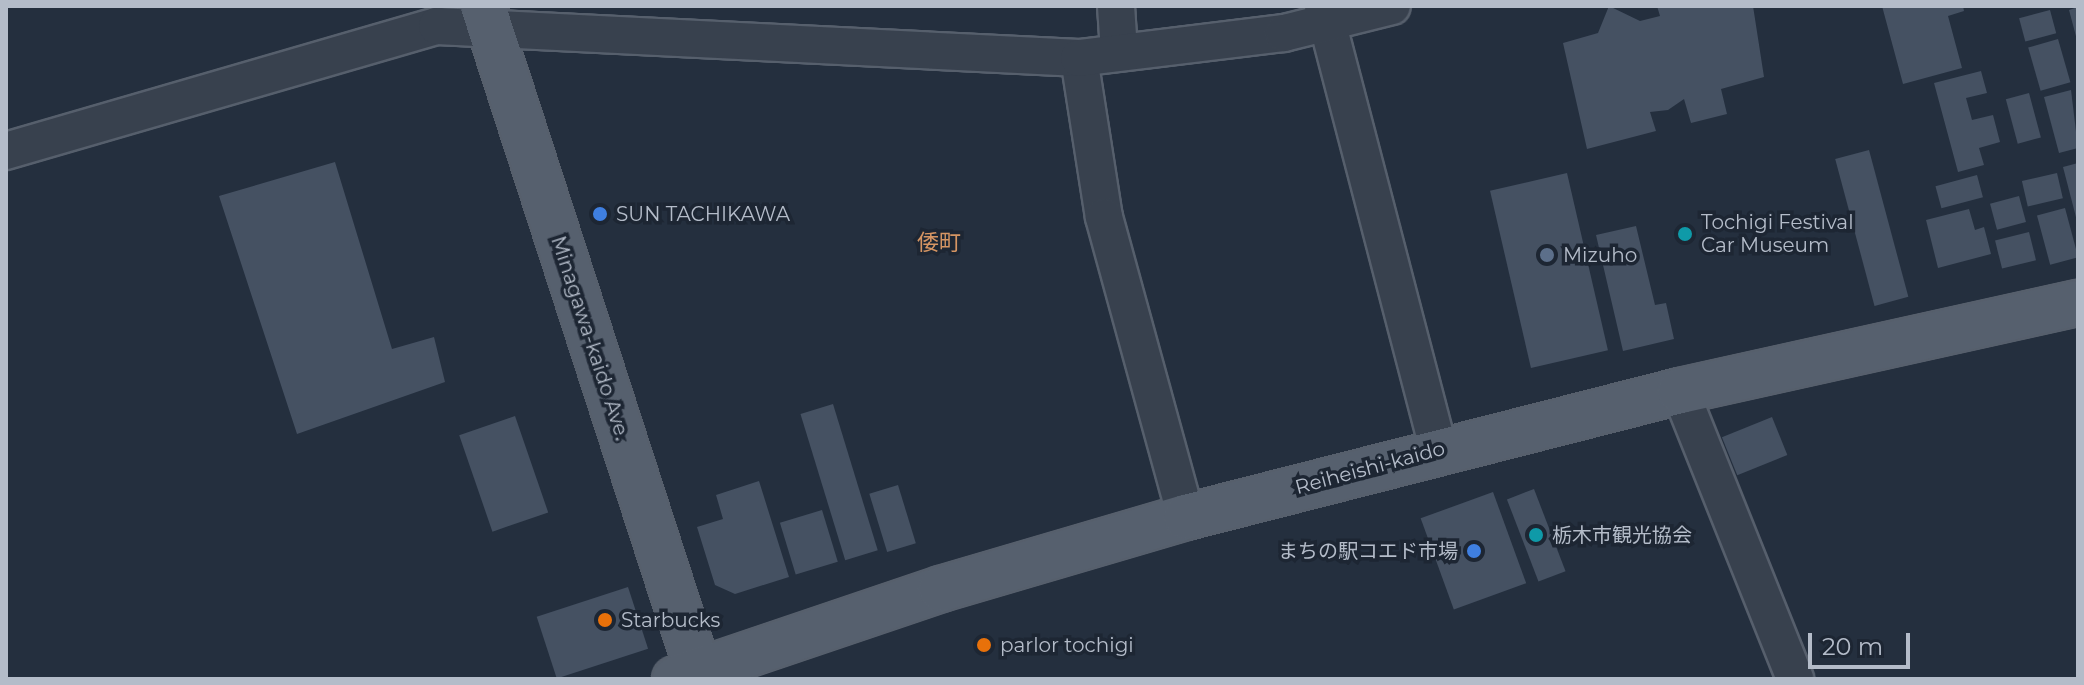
<!DOCTYPE html>
<html>
<head>
<meta charset="utf-8">
<style>
	body { margin:0 }
	#map { position:relative; width:2084px; height:685px; overflow:hidden; background:#242f3e; font-family:Montserrat,"Noto Sans JP",sans-serif }
	div>[style] { position:absolute }
	.building>* { inset:0; background:#455162; transform-origin:0 0 }
	.roads { filter:drop-shadow(2px 0 #565f6c) drop-shadow(-2px 0 #565f6c) drop-shadow(0 2px #565f6c) drop-shadow(0 -2px #565f6c) }
	.street>* { height:36px; margin:-18px; padding:0 18px; transform-origin:18px; border-radius:18px; background:#38414e }
	.primary>* { height:44px; margin:-22px; padding:0 22px; transform-origin:22px; border-radius:22px; background:#56606e }
	.dots>* { width:22px; height:22px; translate:-50% -50%; box-sizing:border-box; border:4px solid #1d2633; border-radius:50% }
	span { translate:-50% -50%; white-space:nowrap; text-align:center; line-height:1.15; -webkit-text-stroke:7px #1d2633; paint-order:stroke }
	.poi-label { font-size:20px; color:#b4bcc9 }
	.left { translate:0 -50%; text-align:left }
	.right { translate:-100% -50%; text-align:right }
	.street-label { font-size:20px; color:#b4bcc9 }
	.neighbourhood-label { font-size:22px; color:#d59563 }
	.frame { position:absolute; inset:0; border:8px solid #b4bcc9; pointer-events:none }
	.scale { position:absolute; left:1808px; top:633px; width:102px; height:36px; box-sizing:border-box; border:4px solid #b4bcc9; border-top:0; padding-left:10px; font-size:24px; line-height:28px; white-space:nowrap; color:#b4bcc9; -webkit-text-stroke:6px #1d2633; paint-order:stroke }
</style>
</head>
<body>
<div id="map">
	<div class="building">
		<i style="clip-path:polygon(1609px 6px,1640px 21px,1660px 16px,1657px 6px,1753px 6px,1764px 77px,1721px 89px,1727px 114px,1691px 123px,1684px 99px,1668px 110px,1650px 112px,1656px 131px,1587px 149px,1563px 43px,1598px 33px)"></i>
		<i style="clip-path:polygon(1882px 6px,1963px 6px,1964px 11px,1948px 16px,1962px 68px,1903px 84px)"></i>
		<i style="clip-path:polygon(2078px 7px,2078px 40px,2077px 40px,2069px 10px)"></i>
		<i style="left:2050px;top:10px;width:24px;height:32px;rotate:75deg"></i>
		<i style="left:2058px;top:39px;width:45px;height:31px;rotate:74deg"></i>
		<i style="clip-path:polygon(1981px 71px,1987px 93px,1966px 98px,1972px 120px,1993px 115px,2000px 142px,1979px 148px,1984px 165px,1958px 172px,1934px 83px)"></i>
		<i style="clip-path:polygon(2071px 90px,2078px 148px,2059px 153px,2044px 97px)"></i>
		<i style="left:2029px;top:93px;width:46px;height:24px;rotate:75deg"></i>
		<i style="left:1869px;top:150px;width:152px;height:35px;rotate:75deg"></i>
		<i style="clip-path:polygon(335px 162px,392px 349px,434px 337px,445px 382px,297px 434px,219px 196px)"></i>
		<i style="clip-path:polygon(2078px 163px,2078px 221px,2077px 221px,2063px 167px)"></i>
		<i style="left:1567px;top:173px;width:182px;height:79px;rotate:77deg"></i>
		<i style="left:2057px;top:173px;width:26px;height:36px;rotate:77deg"></i>
		<i style="left:1977px;top:175px;width:23px;height:43px;rotate:75deg"></i>
		<i style="left:2019px;top:196px;width:27px;height:30px;rotate:75deg"></i>
		<i style="left:2065px;top:208px;width:51px;height:29px;rotate:75deg"></i>
		<i style="clip-path:polygon(1969px 209px,1975px 230px,1984px 227px,1991px 254px,1938px 268px,1926px 220px)"></i>
		<i style="clip-path:polygon(1636px 226px,1655px 305px,1666px 303px,1674px 339px,1623px 351px,1596px 235px)"></i>
		<i style="left:2029px;top:232px;width:29px;height:35px;rotate:76deg"></i>
		<i style="left:833px;top:404px;width:153px;height:34px;rotate:73deg"></i>
		<i style="left:515px;top:416px;width:102px;height:59px;rotate:71deg"></i>
		<i style="left:1772px;top:417px;width:41px;height:54px;rotate:68deg"></i>
		<i style="clip-path:polygon(759px 481px,789px 577px,735px 594px,715px 585px,697px 527px,723px 519px,716px 495px)"></i>
		<i style="left:898px;top:485px;width:61px;height:30px;rotate:73deg"></i>
		<i style="left:1534px;top:489px;width:88px;height:29px;rotate:69deg"></i>
		<i style="left:1493px;top:492px;width:97px;height:77px;rotate:70deg"></i>
		<i style="left:822px;top:510px;width:54px;height:44px;rotate:73deg"></i>
		<i style="left:628px;top:587px;width:65px;height:96px;rotate:72deg"></i>
	</div>
	<div class="roads">
		<div class="street">
			<i style="left:1116px;top:6px;width:45px;rotate:86.2deg"></i>
			<i style="left:1323px;top:6px;width:459px;rotate:75.4deg"></i>
			<i style="left:1079px;top:58px;width:161px;rotate:81.1deg"></i>
			<i style="left:1104px;top:217px;width:311px;rotate:74.7deg"></i>
			<i style="left:6px;top:151px;width:449px;rotate:-16.2deg"></i>
			<i style="left:437px;top:26px;width:643px;rotate:2.85deg"></i>
			<i style="left:1079px;top:58px;width:207px;rotate:-7deg"></i>
			<i style="left:1284px;top:33px;width:111px;rotate:-14deg"></i>
			<i style="left:1680px;top:391px;width:310px;rotate:68.2deg"></i>
		</div>
		<div class="primary">
			<i style="left:483px;top:6px;width:698px;rotate:72.06deg"></i>
			<i style="left:675px;top:679px;width:281px;rotate:-18.7deg"></i>
			<i style="left:941px;top:589px;width:255px;rotate:-16.4deg"></i>
			<i style="left:1186px;top:517px;width:510px;rotate:-14.31deg"></i>
			<i style="left:1680px;top:391px;width:408px;rotate:-12.5deg"></i>
		</div>
	</div>
	<div class="dots">
		<i style="left:600px;top:214px;background:#3f7fe0"></i>
		<i style="left:1685px;top:234px;background:#0f9aa8"></i>
		<i style="left:1547px;top:255px;background:#5c6f8a"></i>
		<i style="left:1536px;top:535px;background:#0f9aa8"></i>
		<i style="left:1474px;top:551px;background:#3f7fe0"></i>
		<i style="left:605px;top:620px;background:#e8710a"></i>
		<i style="left:984px;top:645px;background:#e8710a"></i>
	</div>
	<div class="poi-label">
		<span class="left" style="left:616px;top:214px">SUN TACHIKAWA</span>
		<span class="left" style="left:1701px;top:234px">Tochigi Festival<br>Car Museum</span>
		<span class="left" style="left:1563px;top:255px">Mizuho</span>
		<span class="left" style="left:1552px;top:535px">栃木市観光協会</span>
		<span class="right" style="left:1458px;top:551px">まちの駅コエド市場</span>
		<span class="left" style="left:621px;top:620px">Starbucks</span>
		<span class="left" style="left:1000px;top:645px">parlor tochigi</span>
	</div>
	<div class="street-label">
		<span style="left:590px;top:338px;rotate:72deg">Minagawa-kaido Ave.</span>
		<span style="left:1370px;top:468px;rotate:-15deg">Reiheishi-kaido</span>
	</div>
	<div class="neighbourhood-label">
		<span style="left:939px;top:243px">倭町</span>
	</div>
	<div class="frame"></div>
	<div class="scale">20 m</div>
</div>
</body>
</html>
